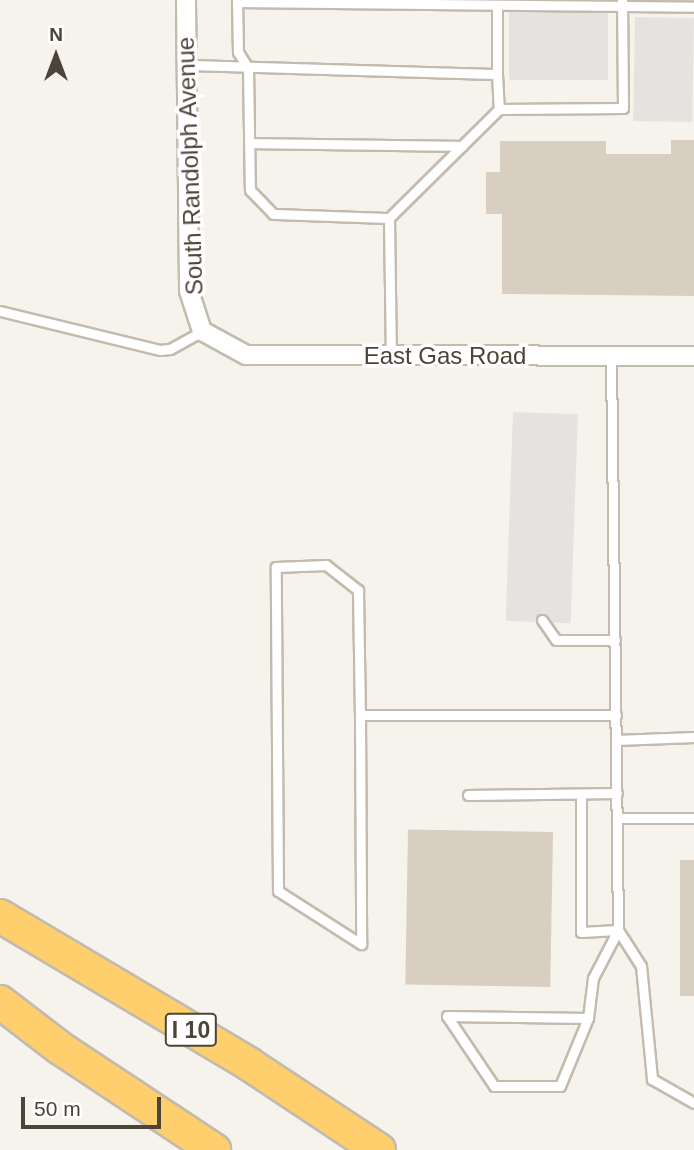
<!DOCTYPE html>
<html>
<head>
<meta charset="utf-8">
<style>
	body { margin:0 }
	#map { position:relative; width:694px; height:1150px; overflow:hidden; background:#f6f3ec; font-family:Arial,sans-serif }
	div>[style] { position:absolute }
	.parking>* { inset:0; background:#e5e3e0; transform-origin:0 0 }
	.building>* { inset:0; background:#d8cfc1; transform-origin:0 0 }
	.roads { filter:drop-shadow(2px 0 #c2bbae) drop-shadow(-2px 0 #c2bbae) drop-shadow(0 2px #c2bbae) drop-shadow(0 -2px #c2bbae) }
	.service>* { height:9px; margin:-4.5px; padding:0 4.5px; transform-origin:4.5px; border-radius:4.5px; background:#fff }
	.minor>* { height:18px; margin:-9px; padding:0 9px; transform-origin:9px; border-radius:9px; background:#fff }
	.motorway>* { height:32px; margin:-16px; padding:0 16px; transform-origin:16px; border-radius:16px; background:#ffcf6e }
	span { translate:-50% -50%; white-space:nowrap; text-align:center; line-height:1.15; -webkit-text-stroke:7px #fff; paint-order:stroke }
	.shield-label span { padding:2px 5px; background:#fff; border:2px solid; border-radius:5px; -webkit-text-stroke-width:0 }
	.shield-label { font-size:23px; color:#4b4439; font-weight:700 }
	.street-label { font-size:24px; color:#4b4439 }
	.north { position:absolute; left:21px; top:21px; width:70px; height:70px; -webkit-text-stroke:5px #fff; paint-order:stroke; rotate:0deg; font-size:19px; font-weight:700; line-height:28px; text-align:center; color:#4b4439 }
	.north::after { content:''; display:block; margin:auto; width:24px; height:32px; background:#4b4439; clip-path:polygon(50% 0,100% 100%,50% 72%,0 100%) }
	.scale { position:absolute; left:21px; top:1097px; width:140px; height:32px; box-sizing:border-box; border:4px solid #4b4439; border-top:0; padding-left:9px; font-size:21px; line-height:24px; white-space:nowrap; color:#4b4439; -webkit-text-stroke:5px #fff; paint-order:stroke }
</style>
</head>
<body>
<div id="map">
	<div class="parking">
		<i style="left:509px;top:0;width:99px;height:80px"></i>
		<i style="left:635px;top:17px;width:59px;height:104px;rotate:1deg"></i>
		<i style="left:513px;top:412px;width:65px;height:209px;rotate:2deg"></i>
	</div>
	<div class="building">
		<i style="clip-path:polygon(671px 140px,694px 140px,694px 296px,502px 294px,502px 214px,486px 214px,486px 172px,500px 172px,500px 141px,606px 141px,606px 154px,671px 154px)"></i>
		<i style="left:553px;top:832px;width:155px;height:145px;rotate:91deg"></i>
		<i style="left:680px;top:860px;width:14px;height:136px"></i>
	</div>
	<div class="roads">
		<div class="service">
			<i style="left:237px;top:0;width:52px;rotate:88.9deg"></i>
			<i style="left:238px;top:52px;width:19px;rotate:58deg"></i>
			<i style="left:248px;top:68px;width:122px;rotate:89.1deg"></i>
			<i style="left:250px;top:190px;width:33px;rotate:46deg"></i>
			<i style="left:273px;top:214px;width:116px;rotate:2deg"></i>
			<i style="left:389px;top:218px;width:155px;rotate:-44.7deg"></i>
			<i style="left:237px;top:2px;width:457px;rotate:0.6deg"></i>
			<i style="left:497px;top:6px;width:68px;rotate:90deg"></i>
			<i style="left:187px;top:65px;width:310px;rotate:1.7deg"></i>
			<i style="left:497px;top:74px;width:35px;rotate:87deg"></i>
			<i style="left:499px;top:109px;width:124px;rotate:-0.5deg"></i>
			<i style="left:623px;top:108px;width:108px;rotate:-90.5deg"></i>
			<i style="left:249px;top:143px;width:213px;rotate:0.8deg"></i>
			<i style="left:389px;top:218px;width:137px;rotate:89.2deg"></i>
			<i style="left:0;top:311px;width:165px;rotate:13.7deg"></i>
			<i style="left:160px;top:350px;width:10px;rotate:-6deg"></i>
			<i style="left:170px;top:349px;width:37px;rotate:-29deg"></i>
			<i style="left:542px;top:620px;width:24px;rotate:55deg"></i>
			<i style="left:556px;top:640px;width:59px"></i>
			<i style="left:360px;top:715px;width:229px;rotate:89.7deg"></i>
			<i style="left:361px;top:944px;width:98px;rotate:-147.4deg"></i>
			<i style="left:278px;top:891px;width:324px;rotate:-90.4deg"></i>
			<i style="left:276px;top:567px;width:50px;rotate:-2.3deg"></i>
			<i style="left:326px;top:565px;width:41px;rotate:38deg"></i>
			<i style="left:358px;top:590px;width:125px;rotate:89.1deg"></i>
			<i style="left:360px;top:715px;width:256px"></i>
			<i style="left:616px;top:740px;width:78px;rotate:-2.2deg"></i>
			<i style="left:581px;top:794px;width:138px;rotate:90deg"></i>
			<i style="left:581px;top:932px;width:37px;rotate:-3deg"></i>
			<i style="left:468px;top:795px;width:149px;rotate:-0.8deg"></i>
			<i style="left:617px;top:818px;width:77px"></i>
			<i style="left:618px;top:930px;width:43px;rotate:57.4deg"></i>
			<i style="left:641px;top:966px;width:114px;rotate:84.4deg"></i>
			<i style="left:652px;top:1079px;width:48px;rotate:29.7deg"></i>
			<i style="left:447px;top:1016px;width:141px;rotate:0.8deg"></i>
			<i style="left:588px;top:1018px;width:40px;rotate:-82.9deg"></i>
			<i style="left:593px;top:978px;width:54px;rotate:-62.5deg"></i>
			<i style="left:618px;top:930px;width:574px;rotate:-90.7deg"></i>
			<i style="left:447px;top:1016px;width:84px;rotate:56.1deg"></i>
			<i style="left:494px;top:1086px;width:66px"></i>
			<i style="left:560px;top:1086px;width:74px;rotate:-67.6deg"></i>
		</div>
		<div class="minor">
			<i style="left:186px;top:0;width:291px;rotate:89.4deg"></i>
			<i style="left:189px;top:291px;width:42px;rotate:72deg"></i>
			<i style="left:202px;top:331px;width:50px;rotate:28.6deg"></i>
			<i style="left:246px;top:355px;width:448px;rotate:0.1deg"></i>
		</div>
		<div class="motorway">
			<i style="left:0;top:916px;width:290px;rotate:30.7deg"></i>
			<i style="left:249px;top:1064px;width:156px;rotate:33.5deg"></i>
			<i style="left:0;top:1002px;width:76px;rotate:37.5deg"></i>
			<i style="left:60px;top:1048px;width:185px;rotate:33.5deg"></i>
		</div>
	</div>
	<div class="shield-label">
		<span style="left:191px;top:1030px">I 10</span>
	</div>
	<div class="street-label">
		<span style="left:190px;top:166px;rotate:-92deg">South Randolph Avenue</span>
		<span style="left:445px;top:356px">East Gas Road</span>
	</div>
	<div class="north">N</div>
	<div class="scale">50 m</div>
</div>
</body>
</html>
